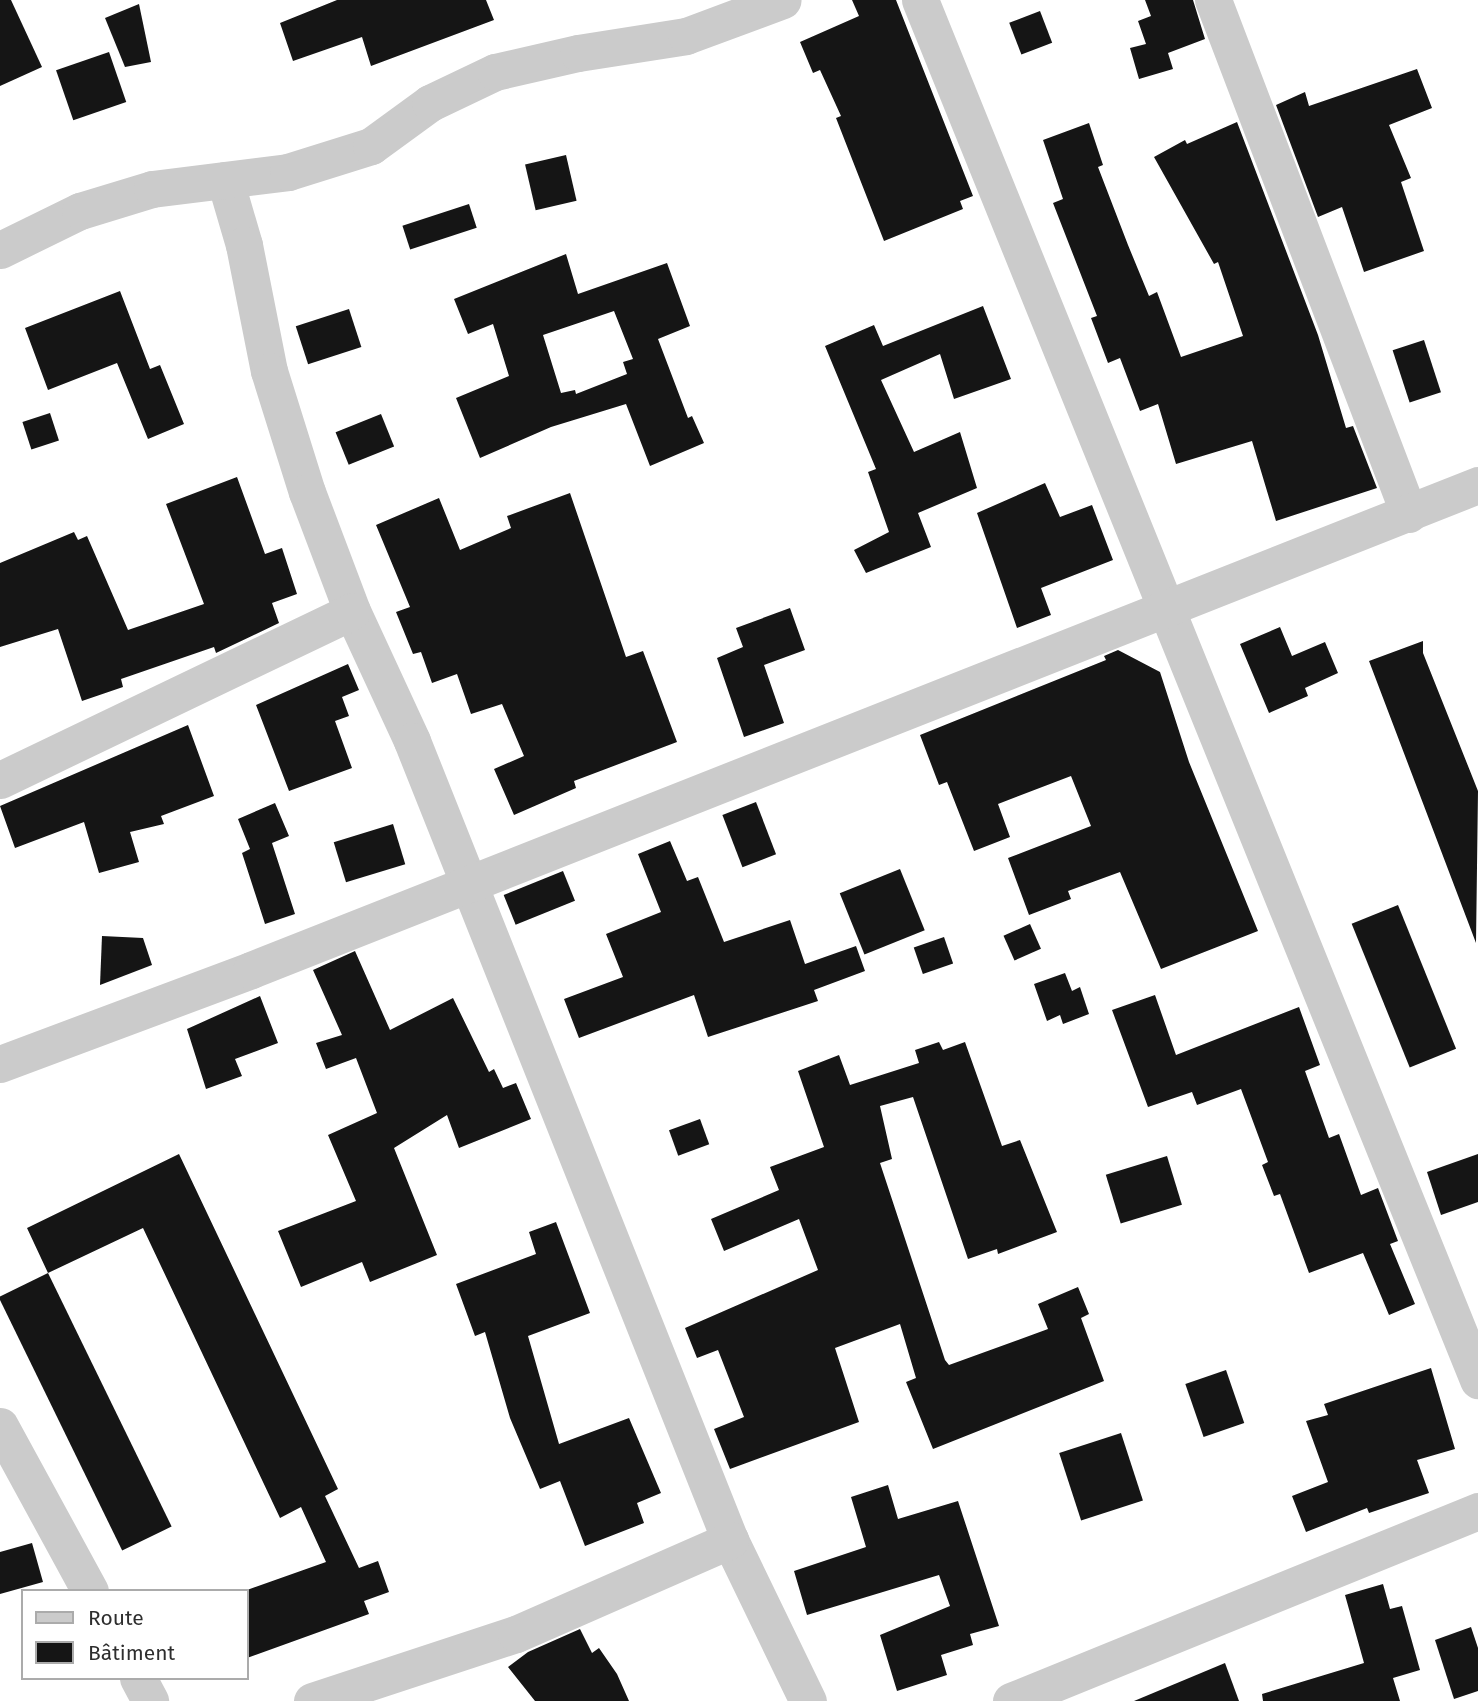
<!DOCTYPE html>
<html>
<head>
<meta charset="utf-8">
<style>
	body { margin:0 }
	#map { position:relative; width:1478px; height:1701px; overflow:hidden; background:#fff; font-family:"Fira Sans",sans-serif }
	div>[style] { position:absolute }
	.building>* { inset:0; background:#151515; transform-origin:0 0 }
	.street>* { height:37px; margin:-18.5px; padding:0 18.5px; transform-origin:18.5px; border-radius:18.5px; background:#cbcbcb }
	span { translate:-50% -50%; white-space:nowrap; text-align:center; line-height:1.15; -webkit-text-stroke:7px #fff; paint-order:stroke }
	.legend { position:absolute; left:21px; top:1589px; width:228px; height:91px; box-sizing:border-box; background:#fff; border:2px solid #ababab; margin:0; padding:9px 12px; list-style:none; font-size:21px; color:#2e2e2e }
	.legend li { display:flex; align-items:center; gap:14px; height:35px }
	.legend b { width:35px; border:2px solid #ababab }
</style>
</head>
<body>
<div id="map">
	<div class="building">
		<i style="clip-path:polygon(0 0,11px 0,42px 67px,0 86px)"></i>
		<i style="clip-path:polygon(337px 0,486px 0,494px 20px,371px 66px,362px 37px,293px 61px,280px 23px)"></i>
		<i style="clip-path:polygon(852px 0,896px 0,973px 196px,960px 201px,963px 209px,884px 241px,836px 118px,841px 116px,820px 70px,813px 73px,800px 42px,859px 16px)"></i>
		<i style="clip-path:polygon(1145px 0,1193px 0,1205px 39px,1168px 53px,1173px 69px,1139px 79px,1130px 48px,1146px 44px,1138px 21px,1151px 16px)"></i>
		<i style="clip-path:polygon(139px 4px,151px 62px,125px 67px,105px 18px)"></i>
		<i style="left:1040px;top:11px;width:34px;height:33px;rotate:69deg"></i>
		<i style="left:109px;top:52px;width:53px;height:56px;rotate:71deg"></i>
		<i style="clip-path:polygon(1417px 69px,1432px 108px,1389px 125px,1411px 178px,1401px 182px,1424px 251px,1364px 272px,1342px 207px,1318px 217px,1276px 105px,1305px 92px,1309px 106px)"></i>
		<i style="clip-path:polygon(1237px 122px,1318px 335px,1346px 428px,1353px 426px,1377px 488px,1276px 521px,1252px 441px,1176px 464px,1158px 404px,1140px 411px,1120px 358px,1108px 363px,1091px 318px,1097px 316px,1053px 203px,1063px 199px,1043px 140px,1089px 123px,1103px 165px,1098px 167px,1128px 245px,1149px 296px,1157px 292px,1181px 357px,1243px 336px,1218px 262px,1214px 264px,1154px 157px,1185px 140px,1187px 144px)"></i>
		<i style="left:566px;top:155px;width:47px;height:42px;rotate:77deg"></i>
		<i style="left:469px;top:204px;width:25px;height:70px;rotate:72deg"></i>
		<i style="clip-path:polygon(evenodd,566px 254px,578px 294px,667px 263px,690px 326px,658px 339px,688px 418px,692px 416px,704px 443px,650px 466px,626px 404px,551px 427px,480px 458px,456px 398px,509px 376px,493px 324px,468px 334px,454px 299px,566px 254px,614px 311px,633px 359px,623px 362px,627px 374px,576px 394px,575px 390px,561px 393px,543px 335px,614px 311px)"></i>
		<i style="clip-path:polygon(120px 291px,150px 369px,160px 365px,184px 424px,148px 439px,117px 363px,48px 390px,25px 328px)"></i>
		<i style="clip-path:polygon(983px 306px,1011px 379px,954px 399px,940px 354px,881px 380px,914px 452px,960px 432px,977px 488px,918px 513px,931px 547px,866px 573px,854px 550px,889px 532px,868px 472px,876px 469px,825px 346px,874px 325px,883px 346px)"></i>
		<i style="left:349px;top:309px;width:40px;height:56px;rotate:72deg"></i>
		<i style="left:1424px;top:340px;width:55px;height:33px;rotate:72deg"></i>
		<i style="left:50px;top:413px;width:29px;height:29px;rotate:72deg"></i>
		<i style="left:381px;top:414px;width:35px;height:49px;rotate:68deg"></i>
		<i style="clip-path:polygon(237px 477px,265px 554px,282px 548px,297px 594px,272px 603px,279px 623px,216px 653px,214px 647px,121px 679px,123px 687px,82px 701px,58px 629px,0 647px,0 563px,74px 532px,78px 540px,87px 536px,128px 630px,204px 604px,166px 504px)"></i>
		<i style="clip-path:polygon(1045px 483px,1060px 517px,1092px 505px,1113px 560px,1041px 588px,1051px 615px,1017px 628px,977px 513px)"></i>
		<i style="clip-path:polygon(570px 493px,626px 657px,643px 651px,677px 742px,574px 781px,576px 788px,514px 815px,494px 769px,524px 756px,502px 704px,471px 714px,457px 674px,432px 683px,421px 652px,413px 654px,396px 612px,410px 607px,376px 525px,439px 498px,460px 550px,511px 528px,507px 516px)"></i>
		<i style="clip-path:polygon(790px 608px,805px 650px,764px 665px,784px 723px,744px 737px,717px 658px,743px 647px,736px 628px)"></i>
		<i style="clip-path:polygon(1280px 627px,1292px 656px,1325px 642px,1338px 673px,1305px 688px,1308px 696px,1269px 713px,1240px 644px)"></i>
		<i style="clip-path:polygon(1423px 641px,1423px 653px,1478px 791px,1476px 943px,1369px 661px)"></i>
		<i style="clip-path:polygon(1118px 650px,1160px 672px,1189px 762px,1258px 931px,1161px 969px,1120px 872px,1068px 891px,1071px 899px,1029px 915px,1008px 858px,1091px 826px,1071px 776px,998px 804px,1010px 837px,974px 851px,947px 782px,939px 785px,920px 735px,1106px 660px,1104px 656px)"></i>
		<i style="clip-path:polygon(348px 664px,359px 690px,342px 697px,349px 716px,335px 721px,352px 768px,289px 791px,256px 705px)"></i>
		<i style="clip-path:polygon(188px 725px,214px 796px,161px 816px,164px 824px,130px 832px,139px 862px,99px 873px,84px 822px,15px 848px,0 806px)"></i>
		<i style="left:756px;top:802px;width:56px;height:36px;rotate:69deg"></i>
		<i style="clip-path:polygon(275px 803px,289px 836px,272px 843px,295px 914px,265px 924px,242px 853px,250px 849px,238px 819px)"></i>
		<i style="left:393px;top:824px;width:42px;height:62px;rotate:73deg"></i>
		<i style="clip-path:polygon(670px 841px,687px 881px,698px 877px,724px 942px,790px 920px,805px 964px,856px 946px,865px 971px,814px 990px,818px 1001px,708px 1037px,694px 995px,579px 1038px,564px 999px,623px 977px,606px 934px,661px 912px,638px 854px)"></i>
		<i style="left:900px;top:869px;width:66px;height:65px;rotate:68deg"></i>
		<i style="left:563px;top:871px;width:32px;height:64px;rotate:68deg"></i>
		<i style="left:1398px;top:905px;width:155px;height:50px;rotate:68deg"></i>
		<i style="left:1030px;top:924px;width:27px;height:29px;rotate:66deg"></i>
		<i style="clip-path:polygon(102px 936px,143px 938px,152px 965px,100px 985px)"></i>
		<i style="left:944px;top:937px;width:28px;height:32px;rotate:71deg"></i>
		<i style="clip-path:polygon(355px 951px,390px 1030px,453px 998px,489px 1072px,494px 1069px,503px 1088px,516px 1083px,531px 1119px,459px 1148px,447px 1115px,394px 1148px,437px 1255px,370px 1282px,362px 1262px,301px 1287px,278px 1231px,356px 1201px,328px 1135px,377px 1113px,356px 1058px,326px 1069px,316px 1043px,342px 1035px,313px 970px)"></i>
		<i style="clip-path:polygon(1065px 973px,1072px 991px,1080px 987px,1089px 1014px,1063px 1024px,1060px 1015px,1047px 1021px,1034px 984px)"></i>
		<i style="clip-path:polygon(1155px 995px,1176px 1055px,1299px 1007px,1320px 1065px,1305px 1071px,1329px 1138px,1339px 1134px,1361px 1195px,1378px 1188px,1398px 1241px,1390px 1244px,1415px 1304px,1389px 1315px,1363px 1253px,1309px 1273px,1280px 1194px,1274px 1196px,1262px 1165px,1268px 1162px,1241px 1089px,1197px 1105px,1192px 1092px,1148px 1107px,1112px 1010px)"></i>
		<i style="clip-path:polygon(260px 996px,278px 1043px,235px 1059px,242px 1076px,206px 1089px,187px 1029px)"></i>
		<i style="clip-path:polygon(939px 1042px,943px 1050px,965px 1042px,1002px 1146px,1020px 1140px,1057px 1232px,998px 1254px,997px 1249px,968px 1259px,913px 1097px,880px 1106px,892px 1159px,880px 1163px,945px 1360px,949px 1365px,1048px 1329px,1038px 1304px,1078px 1287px,1089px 1314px,1081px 1318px,1104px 1381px,933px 1449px,906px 1382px,916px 1378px,900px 1324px,835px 1348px,859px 1422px,730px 1469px,714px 1429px,744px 1417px,718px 1350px,697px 1358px,685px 1328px,818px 1270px,799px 1219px,724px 1251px,711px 1219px,779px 1190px,770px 1167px,824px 1147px,798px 1071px,839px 1055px,850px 1085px,919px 1063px,915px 1050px)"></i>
		<i style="left:700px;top:1119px;width:27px;height:33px;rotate:70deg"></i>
		<i style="clip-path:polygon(179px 1154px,338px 1489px,325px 1496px,359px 1568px,378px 1561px,389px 1592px,364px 1601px,369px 1614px,247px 1658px,247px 1590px,326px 1562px,301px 1507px,280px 1518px,143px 1228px,48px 1273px,27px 1228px)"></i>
		<i style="clip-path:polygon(1478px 1154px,1478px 1202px,1441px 1215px,1427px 1172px)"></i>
		<i style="left:1167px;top:1156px;width:51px;height:64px;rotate:73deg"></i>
		<i style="clip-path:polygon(556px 1222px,590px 1313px,528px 1336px,559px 1444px,629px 1418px,661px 1493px,637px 1503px,644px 1523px,585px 1546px,560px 1481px,540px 1489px,510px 1418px,485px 1332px,475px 1336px,456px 1284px,536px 1254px,529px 1232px)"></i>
		<i style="left:48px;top:1273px;width:282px;height:55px;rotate:64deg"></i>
		<i style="clip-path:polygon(1431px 1368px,1455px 1449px,1417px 1460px,1429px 1493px,1369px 1513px,1367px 1508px,1306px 1532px,1292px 1496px,1328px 1482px,1306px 1421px,1328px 1415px,1324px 1404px)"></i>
		<i style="left:1226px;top:1370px;width:56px;height:43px;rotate:71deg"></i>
		<i style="left:1121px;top:1433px;width:71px;height:65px;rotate:72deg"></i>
		<i style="clip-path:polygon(888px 1485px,898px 1519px,958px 1501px,999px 1626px,970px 1634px,973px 1645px,941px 1655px,947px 1675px,897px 1691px,880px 1635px,950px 1606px,939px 1575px,807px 1615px,794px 1571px,866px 1547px,851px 1497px)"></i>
		<i style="clip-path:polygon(32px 1543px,43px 1582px,0 1594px,0 1552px)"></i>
		<i style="clip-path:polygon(1383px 1584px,1390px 1609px,1402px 1606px,1420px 1670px,1393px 1678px,1400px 1701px,1263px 1701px,1262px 1694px,1364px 1663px,1345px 1595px)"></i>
		<i style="clip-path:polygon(1471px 1627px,1478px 1648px,1478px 1691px,1454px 1699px,1435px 1640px)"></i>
		<i style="clip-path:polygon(580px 1629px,592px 1653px,599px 1648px,617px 1674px,629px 1701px,535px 1701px,508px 1667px,528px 1652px)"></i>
		<i style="clip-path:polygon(1225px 1663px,1239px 1701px,1134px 1701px)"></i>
	</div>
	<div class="street">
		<i style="left:920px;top:0;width:1489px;rotate:67.98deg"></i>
		<i style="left:1213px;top:0;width:550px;rotate:69.13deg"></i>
		<i style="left:225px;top:180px;width:68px;rotate:73.7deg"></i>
		<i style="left:244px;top:245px;width:128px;rotate:78.8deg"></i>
		<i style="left:269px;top:371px;width:127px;rotate:72.6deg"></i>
		<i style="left:307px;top:492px;width:127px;rotate:69.3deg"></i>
		<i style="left:352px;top:611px;width:143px;rotate:65.2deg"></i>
		<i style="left:412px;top:741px;width:860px;rotate:68.3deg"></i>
		<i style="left:730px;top:1540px;width:179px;rotate:64.2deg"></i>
		<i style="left:0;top:250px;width:89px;rotate:-26deg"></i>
		<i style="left:80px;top:211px;width:75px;rotate:-17deg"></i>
		<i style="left:152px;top:189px;width:137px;rotate:-7.1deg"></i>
		<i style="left:288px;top:172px;width:87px;rotate:-17.4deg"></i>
		<i style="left:371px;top:146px;width:73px;rotate:-36.1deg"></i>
		<i style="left:430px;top:103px;width:72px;rotate:-25.5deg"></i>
		<i style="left:495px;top:72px;width:85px;rotate:-12.9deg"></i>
		<i style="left:578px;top:53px;width:109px;rotate:-8.9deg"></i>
		<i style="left:686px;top:36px;width:103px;rotate:-20.4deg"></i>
		<i style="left:0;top:780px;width:390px;rotate:-25.6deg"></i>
		<i style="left:0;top:1064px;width:268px;rotate:-20.5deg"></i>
		<i style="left:251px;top:970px;width:1319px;rotate:-21.57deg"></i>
		<i style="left:0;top:1426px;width:188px;rotate:61.4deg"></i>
		<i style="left:138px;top:1678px;width:26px;rotate:62deg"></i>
		<i style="left:312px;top:1701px;width:215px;rotate:-18.2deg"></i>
		<i style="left:516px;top:1634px;width:234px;rotate:-23.7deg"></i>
		<i style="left:1011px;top:1701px;width:504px;rotate:-22.14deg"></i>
	</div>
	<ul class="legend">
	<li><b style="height:9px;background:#cbcbcb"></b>Route</li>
	<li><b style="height:19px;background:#151515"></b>Bâtiment</li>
	</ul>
</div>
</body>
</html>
